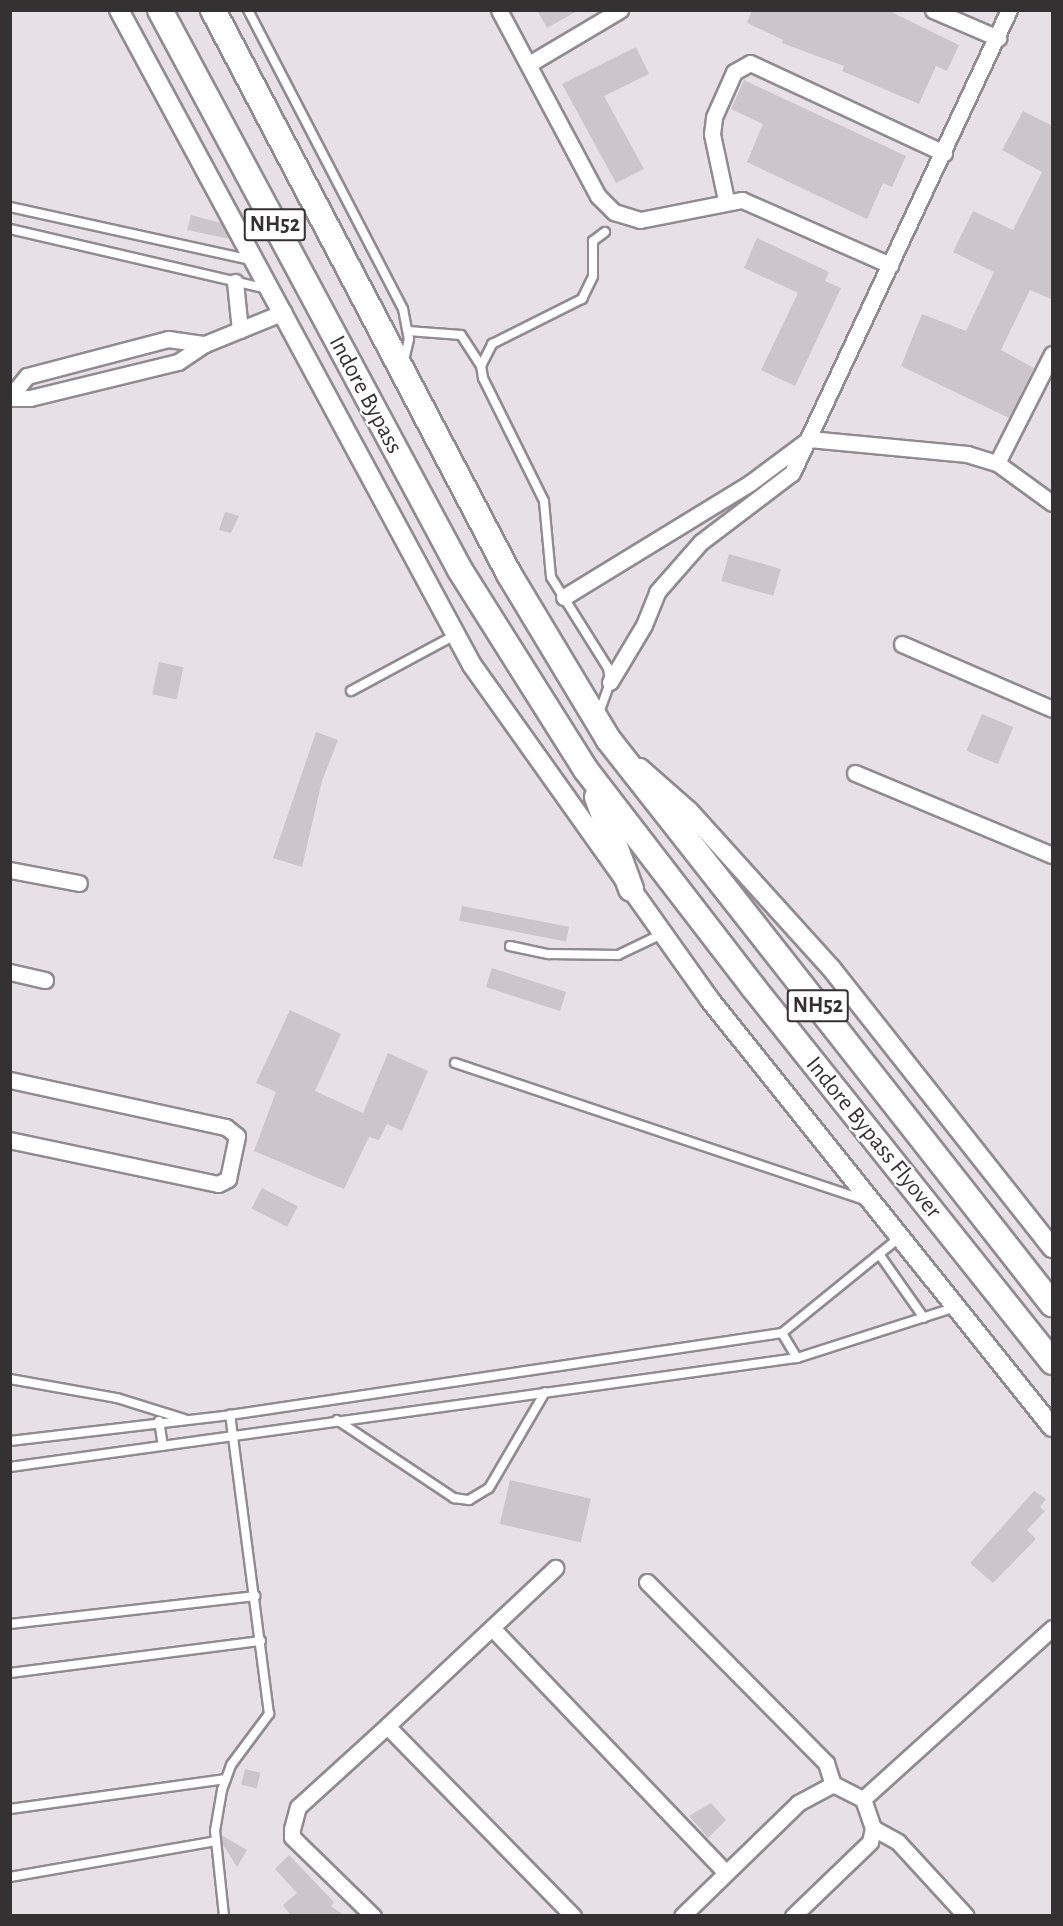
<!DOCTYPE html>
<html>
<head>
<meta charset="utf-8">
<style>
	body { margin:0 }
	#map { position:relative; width:1063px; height:1926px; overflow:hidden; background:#e7e1e6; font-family:"Alegreya Sans",sans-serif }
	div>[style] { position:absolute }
	.building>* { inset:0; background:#ccc6cb; transform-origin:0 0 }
	.roads { filter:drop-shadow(2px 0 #918b90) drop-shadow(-2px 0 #918b90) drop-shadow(0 2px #918b90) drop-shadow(0 -2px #918b90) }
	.service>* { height:8px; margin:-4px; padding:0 4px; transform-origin:4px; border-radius:4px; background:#fff }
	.minor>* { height:15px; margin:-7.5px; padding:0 7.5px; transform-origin:7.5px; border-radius:7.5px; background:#fff }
	.tertiary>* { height:18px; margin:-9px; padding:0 9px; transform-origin:9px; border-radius:9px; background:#fff }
	.trunk>* { height:24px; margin:-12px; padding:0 12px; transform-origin:12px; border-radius:12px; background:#fff }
	span { translate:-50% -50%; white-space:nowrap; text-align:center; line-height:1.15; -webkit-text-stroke:4.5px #fff; paint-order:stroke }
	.shield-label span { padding:2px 4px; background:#fff; border:2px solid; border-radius:4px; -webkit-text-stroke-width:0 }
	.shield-label { font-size:22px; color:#343133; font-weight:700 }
	.street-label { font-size:24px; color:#343133 }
	.frame { position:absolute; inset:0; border:12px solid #343133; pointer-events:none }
</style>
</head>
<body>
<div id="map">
	<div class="building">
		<i style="clip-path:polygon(537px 10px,579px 10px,547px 28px)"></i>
		<i style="clip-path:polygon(752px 10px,887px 10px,959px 45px,947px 71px,936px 66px,919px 104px,842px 71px,844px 66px,782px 43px,783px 40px,747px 23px)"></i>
		<i style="clip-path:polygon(636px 47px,649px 74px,604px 96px,644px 169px,616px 183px,562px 84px)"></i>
		<i style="clip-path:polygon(744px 80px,906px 156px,892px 187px,883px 183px,867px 219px,747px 162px,763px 124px,731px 109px)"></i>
		<i style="clip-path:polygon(1023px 111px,1053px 126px,1053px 300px,1030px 290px,1001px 350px,1034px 368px,1009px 418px,901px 366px,922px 314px,966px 331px,994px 272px,953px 252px,973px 211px,1013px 230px,1042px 172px,1002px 150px)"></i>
		<i style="clip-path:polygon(191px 215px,221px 223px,230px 239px,187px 230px)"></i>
		<i style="clip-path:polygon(757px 238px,829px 272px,825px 281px,841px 288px,795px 386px,761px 370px,798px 293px,744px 268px)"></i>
		<i style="clip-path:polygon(225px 512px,239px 516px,231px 533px,219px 530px)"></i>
		<i style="left:729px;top:554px;width:54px;height:28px;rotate:16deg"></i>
		<i style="left:159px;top:662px;width:25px;height:33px;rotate:12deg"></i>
		<i style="left:982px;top:714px;width:34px;height:40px;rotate:23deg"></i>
		<i style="clip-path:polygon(316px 732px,338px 740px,322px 781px,302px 867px,273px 858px)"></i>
		<i style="left:462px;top:906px;width:109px;height:15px;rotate:11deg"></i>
		<i style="left:492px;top:968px;width:78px;height:20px;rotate:18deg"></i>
		<i style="clip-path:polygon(290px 1010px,341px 1034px,315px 1091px,363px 1113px,388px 1053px,428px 1071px,402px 1131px,387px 1124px,379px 1140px,369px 1137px,344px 1189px,254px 1151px,276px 1092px,256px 1083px)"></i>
		<i style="left:262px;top:1188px;width:40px;height:23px;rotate:27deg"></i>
		<i style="left:510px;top:1480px;width:83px;height:45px;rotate:13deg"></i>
		<i style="clip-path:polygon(1034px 1491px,1046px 1499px,1040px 1507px,1045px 1511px,1027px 1530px,1036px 1539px,993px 1583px,970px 1563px)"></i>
		<i style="left:245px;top:1769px;width:16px;height:16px;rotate:14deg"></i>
		<i style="clip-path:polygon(711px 1803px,726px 1820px,708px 1838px,689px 1816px)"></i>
		<i style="clip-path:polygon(221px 1835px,247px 1850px,237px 1867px,222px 1843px)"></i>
		<i style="clip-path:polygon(289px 1855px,334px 1902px,331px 1906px,345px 1916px,291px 1916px,283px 1905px,297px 1893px,275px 1869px)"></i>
	</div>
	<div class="roads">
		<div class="service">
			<i style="left:248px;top:10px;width:337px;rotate:62.6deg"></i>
			<i style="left:403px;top:309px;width:31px;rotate:79deg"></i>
			<i style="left:409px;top:339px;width:22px;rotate:103deg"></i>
			<i style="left:10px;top:207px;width:248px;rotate:12.4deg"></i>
			<i style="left:10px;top:229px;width:264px;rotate:13.1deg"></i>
			<i style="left:408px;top:331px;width:53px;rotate:4.3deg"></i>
			<i style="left:461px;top:335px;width:37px;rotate:57deg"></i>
			<i style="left:351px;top:691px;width:118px;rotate:-28.3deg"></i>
			<i style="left:599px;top:713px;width:33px;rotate:-70deg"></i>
			<i style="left:610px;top:682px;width:14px;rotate:-98deg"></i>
			<i style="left:608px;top:668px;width:107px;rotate:-122.1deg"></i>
			<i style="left:551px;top:577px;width:76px;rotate:-95.3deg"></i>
			<i style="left:544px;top:501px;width:137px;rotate:-116.4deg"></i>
			<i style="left:483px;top:378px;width:12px;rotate:-99deg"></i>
			<i style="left:481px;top:366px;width:25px;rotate:-63deg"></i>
			<i style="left:492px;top:344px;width:101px;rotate:-26.6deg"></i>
			<i style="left:582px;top:299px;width:25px;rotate:-64deg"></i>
			<i style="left:593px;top:276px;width:35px;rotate:-90deg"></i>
			<i style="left:593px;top:241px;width:15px;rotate:-37deg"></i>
			<i style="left:510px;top:946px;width:40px;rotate:12deg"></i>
			<i style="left:549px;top:954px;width:69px;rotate:0.8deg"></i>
			<i style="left:618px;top:955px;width:49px;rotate:-25.5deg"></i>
			<i style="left:455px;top:1063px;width:431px;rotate:18.5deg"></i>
			<i style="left:879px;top:1254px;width:78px;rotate:54.9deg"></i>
			<i style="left:782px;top:1333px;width:152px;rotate:-39.1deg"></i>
			<i style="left:10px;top:1379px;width:109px;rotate:10.1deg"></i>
			<i style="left:117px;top:1398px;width:70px;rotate:17.4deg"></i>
			<i style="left:337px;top:1420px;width:141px;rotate:33.7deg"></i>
			<i style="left:454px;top:1498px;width:15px;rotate:8deg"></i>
			<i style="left:469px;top:1500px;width:23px;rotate:-31deg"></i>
			<i style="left:489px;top:1488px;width:111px;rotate:-59.7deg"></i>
			<i style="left:159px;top:1421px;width:25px;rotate:81deg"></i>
			<i style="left:10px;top:1441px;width:222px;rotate:-6.7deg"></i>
			<i style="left:230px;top:1415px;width:558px;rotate:-8.45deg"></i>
			<i style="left:782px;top:1333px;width:29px;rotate:59deg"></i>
			<i style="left:10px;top:1467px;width:795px;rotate:-7.89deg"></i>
			<i style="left:797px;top:1358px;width:167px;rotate:-17.8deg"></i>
			<i style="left:10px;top:1624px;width:247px;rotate:-6.5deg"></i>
			<i style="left:10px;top:1673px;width:253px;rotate:-7.3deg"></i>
			<i style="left:10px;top:1809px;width:218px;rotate:-7.9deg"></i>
			<i style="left:10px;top:1877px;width:209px;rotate:-9.9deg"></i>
			<i style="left:224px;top:1916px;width:85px;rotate:-96deg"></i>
			<i style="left:215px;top:1831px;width:42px;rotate:-80.3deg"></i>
			<i style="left:222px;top:1790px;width:27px;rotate:-70deg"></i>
			<i style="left:231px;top:1765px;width:64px;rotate:-53.3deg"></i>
			<i style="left:269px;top:1714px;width:302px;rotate:-97.4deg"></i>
		</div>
		<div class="minor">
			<i style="left:499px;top:10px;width:211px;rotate:62deg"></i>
			<i style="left:598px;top:196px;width:23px;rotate:45deg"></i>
			<i style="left:614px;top:212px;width:27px;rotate:17deg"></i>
			<i style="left:640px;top:220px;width:104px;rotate:-11.1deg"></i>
			<i style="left:742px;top:200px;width:162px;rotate:23.7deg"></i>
			<i style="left:933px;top:10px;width:71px;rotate:23.3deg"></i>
			<i style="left:529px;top:64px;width:106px;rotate:-30.7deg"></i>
			<i style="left:726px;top:200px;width:67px;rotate:-102deg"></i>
			<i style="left:712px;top:134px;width:17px;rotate:-83deg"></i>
			<i style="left:714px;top:117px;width:49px;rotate:-66deg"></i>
			<i style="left:734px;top:72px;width:18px;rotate:-29deg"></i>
			<i style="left:750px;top:63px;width:214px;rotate:24.9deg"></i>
			<i style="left:235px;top:282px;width:48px;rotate:84.1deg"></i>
			<i style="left:10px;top:397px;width:27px;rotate:-51deg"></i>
			<i style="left:27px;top:376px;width:146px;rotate:-14.7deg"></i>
			<i style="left:168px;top:339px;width:37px;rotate:8deg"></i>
			<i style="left:10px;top:398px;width:20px"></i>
			<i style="left:30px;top:398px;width:152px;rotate:-13.7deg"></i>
			<i style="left:178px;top:362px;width:32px;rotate:-34deg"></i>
			<i style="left:205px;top:344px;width:85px;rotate:-22.1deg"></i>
			<i style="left:997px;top:463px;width:122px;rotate:-63.2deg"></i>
			<i style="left:564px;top:597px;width:218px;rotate:-31.5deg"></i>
			<i style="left:750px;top:483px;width:74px;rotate:-36.7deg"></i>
			<i style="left:809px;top:439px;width:159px;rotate:5.4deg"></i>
			<i style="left:967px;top:454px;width:31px;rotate:17deg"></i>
			<i style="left:997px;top:463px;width:68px;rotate:36deg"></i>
			<i style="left:902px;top:644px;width:163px;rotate:23.4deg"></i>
			<i style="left:610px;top:682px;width:66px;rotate:-59.2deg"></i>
			<i style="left:644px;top:625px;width:35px;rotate:-68deg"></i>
			<i style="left:657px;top:592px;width:67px;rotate:-48.7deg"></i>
			<i style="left:701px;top:542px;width:114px;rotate:-37.2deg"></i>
			<i style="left:792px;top:473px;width:511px;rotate:-64.89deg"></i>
			<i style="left:855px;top:773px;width:213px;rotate:22.6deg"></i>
			<i style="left:10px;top:870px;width:70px;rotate:10.7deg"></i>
			<i style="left:10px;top:972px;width:36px;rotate:13deg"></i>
			<i style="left:10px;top:1080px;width:221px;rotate:12.3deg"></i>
			<i style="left:226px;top:1127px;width:14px;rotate:39deg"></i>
			<i style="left:237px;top:1136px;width:44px;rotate:101.8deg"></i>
			<i style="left:228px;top:1179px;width:11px;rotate:153deg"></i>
			<i style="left:218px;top:1184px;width:213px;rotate:-168.1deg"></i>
			<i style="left:647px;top:1582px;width:255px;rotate:45.3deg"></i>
			<i style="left:826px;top:1763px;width:22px;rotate:72deg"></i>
			<i style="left:493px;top:1629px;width:337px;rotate:46.3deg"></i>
			<i style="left:387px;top:1726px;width:231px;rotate:-43.2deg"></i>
			<i style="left:863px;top:1799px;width:255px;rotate:-42.1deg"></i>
			<i style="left:873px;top:1828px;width:29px;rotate:29deg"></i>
			<i style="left:898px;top:1842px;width:100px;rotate:47.4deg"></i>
			<i style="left:373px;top:1916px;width:113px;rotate:-135.7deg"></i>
			<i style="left:292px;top:1837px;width:8px;rotate:-90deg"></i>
			<i style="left:292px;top:1829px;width:23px;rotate:-75deg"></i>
			<i style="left:298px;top:1807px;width:120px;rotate:-42.3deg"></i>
			<i style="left:387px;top:1726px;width:266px;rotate:45.6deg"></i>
			<i style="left:682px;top:1916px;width:162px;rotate:-44.2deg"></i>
			<i style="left:798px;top:1803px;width:40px;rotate:-28deg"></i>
			<i style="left:833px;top:1784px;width:34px;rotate:27deg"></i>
			<i style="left:863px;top:1799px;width:31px;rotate:71deg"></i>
			<i style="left:873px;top:1828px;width:14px;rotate:102deg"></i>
			<i style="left:870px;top:1842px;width:107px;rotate:136.1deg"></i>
		</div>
		<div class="tertiary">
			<i style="left:119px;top:10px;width:744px;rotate:61.68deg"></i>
			<i style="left:472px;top:665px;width:411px;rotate:54.6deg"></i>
			<i style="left:710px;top:1000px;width:547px;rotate:51.31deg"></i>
			<i style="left:640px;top:768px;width:65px;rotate:41.3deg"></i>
			<i style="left:689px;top:811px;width:212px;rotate:47.9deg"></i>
			<i style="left:831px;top:968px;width:357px;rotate:51.7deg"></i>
		</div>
		<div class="trunk">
			<i style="left:160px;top:10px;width:635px;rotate:61.82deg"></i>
			<i style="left:460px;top:570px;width:236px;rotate:57.8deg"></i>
			<i style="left:586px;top:770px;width:274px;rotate:52.4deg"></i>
			<i style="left:753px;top:987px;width:480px;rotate:51.4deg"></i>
			<i style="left:213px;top:10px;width:637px;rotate:62.31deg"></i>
			<i style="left:509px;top:574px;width:192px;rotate:59deg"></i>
			<i style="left:608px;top:739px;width:719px;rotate:51.84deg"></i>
			<i style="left:597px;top:797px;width:98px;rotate:69.7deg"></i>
		</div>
	</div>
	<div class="shield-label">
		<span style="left:275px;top:225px">NH52</span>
		<span style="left:818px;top:1006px">NH52</span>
	</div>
	<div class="street-label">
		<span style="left:365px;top:395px;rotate:62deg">Indore Bypass</span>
		<span style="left:873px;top:1138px;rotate:51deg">Indore Bypass Flyover</span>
	</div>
	<div class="frame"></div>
</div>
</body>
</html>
